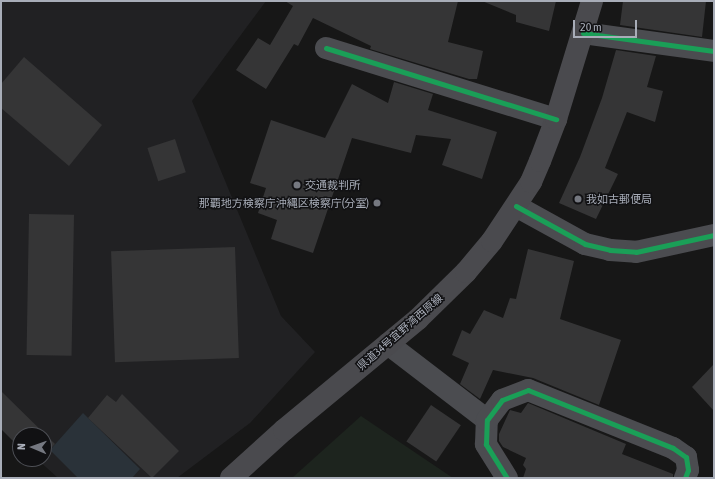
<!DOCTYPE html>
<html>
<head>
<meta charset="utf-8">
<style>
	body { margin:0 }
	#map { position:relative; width:715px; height:479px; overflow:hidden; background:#171717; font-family:"Asap Condensed","Noto Sans JP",sans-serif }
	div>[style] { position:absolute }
	.built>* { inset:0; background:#212123 }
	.green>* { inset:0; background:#1d241e }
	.water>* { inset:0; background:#2a3239 }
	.building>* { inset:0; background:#353536; transform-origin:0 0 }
	.street>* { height:22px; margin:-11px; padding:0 11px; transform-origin:11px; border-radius:11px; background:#4b4c50 }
	.secondary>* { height:22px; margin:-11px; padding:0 11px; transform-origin:11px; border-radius:11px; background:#4a4a4e }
	.cycleway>* { height:5px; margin:-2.5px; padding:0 2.5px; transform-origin:2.5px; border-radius:2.5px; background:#1a9f57 }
	.dots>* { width:11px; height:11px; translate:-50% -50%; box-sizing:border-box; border:2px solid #111113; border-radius:50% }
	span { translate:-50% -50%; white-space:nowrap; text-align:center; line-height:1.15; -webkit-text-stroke:3px #111113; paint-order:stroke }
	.poi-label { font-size:11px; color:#a8adb8 }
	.left { translate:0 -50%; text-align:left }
	.right { translate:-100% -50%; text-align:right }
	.street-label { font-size:11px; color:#a8adb8 }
	.frame { position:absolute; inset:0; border:2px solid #a8adb8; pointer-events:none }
	.north { position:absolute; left:12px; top:427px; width:40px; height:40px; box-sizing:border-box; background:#111113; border:1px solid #4d4f55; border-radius:50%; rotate:272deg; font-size:11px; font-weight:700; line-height:16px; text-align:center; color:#a8adb8 }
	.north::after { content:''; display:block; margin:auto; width:14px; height:18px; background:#757880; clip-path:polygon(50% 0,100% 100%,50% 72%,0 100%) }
	.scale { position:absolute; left:573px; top:20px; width:64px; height:18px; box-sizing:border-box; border:2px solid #a8adb8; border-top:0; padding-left:5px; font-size:12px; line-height:14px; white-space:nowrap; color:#a8adb8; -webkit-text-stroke:3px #111113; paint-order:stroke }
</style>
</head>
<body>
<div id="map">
	<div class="built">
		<i style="clip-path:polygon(1px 1px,266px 1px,192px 101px,281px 316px,315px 352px,250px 423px,177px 478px,58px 478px,37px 459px,44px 459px,44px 435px,20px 435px,1px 427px)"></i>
	</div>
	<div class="green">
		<i style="clip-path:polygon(361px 416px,453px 478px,292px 478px)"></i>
	</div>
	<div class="water">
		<i style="clip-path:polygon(83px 413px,140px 469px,132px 478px,78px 478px,50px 450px)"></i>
	</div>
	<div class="building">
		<i style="clip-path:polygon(285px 1px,458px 1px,448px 42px,483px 51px,477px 79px,469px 79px,370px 49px,371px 46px,313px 18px,298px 46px,294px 44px,266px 89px,236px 70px,258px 38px,270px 45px,293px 6px)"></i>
		<i style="clip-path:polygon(482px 1px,556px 1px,549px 31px,516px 22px,516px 15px)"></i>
		<i style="clip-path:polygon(623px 1px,706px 1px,702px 37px,620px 25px)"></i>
		<i style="clip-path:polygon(616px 50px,656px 56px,647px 87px,663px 91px,655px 122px,627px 112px,605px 168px,618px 174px,596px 219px,559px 203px,580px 157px,602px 98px)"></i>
		<i style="clip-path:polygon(24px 57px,102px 125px,69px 166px,1px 108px,1px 84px)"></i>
		<i style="clip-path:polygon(394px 82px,433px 94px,428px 110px,497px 132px,482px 179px,442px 165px,451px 139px,416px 135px,411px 153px,352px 138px,313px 253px,271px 239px,277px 220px,258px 213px,266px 188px,250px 183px,271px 120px,325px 138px,352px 84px,388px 103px)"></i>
		<i style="left:175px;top:139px;width:35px;height:29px;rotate:72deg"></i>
		<i style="left:29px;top:214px;width:45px;height:141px;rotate:1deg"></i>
		<i style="left:235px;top:247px;width:111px;height:124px;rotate:88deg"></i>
		<i style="clip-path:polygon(528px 249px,574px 261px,560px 319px,621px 340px,599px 405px,533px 378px,493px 370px,480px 399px,460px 384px,469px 363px,452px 355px,462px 330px,470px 334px,484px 310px,503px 318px,510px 298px,516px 299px)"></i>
		<i style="clip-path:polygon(714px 364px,714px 411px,692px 387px)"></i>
		<i style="clip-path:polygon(1px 391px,55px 444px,44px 456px,44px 435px,20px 435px,20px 448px,1px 429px)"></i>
		<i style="clip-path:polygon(122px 394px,179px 451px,152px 478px,88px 418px,107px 395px,116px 402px)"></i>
		<i style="clip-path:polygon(528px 403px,626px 444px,622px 454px,673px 474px,673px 478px,523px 478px,526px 469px,523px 465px,526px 458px,503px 447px,499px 441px,499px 434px,510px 410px,521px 413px)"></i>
		<i style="left:431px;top:405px;width:36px;height:44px;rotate:34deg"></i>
	</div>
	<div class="street">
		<i style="left:583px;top:33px;width:132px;rotate:7.8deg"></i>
		<i style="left:326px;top:48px;width:241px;rotate:17.2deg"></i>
		<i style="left:516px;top:206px;width:79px;rotate:28.8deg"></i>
		<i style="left:585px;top:244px;width:26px;rotate:13deg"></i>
		<i style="left:610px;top:250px;width:26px;rotate:4deg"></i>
		<i style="left:636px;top:252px;width:80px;rotate:-12.3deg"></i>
		<i style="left:388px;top:344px;width:125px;rotate:37.5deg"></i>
		<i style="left:507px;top:478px;width:40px;rotate:-122deg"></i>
		<i style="left:486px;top:444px;width:24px;rotate:-88deg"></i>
		<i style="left:487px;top:420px;width:25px;rotate:-53deg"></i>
		<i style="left:502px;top:400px;width:28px;rotate:-21deg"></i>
		<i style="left:528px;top:390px;width:156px;rotate:21.8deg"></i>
		<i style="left:673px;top:448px;width:16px;rotate:35deg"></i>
		<i style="left:686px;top:457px;width:13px;rotate:81deg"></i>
		<i style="left:688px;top:470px;width:9px;rotate:111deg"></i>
	</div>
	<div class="secondary">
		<i style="left:231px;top:478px;width:72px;rotate:-42.2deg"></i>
		<i style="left:284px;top:430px;width:174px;rotate:-39.6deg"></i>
		<i style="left:418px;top:319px;width:67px;rotate:-44.4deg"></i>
		<i style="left:466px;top:272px;width:40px;rotate:-50deg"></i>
		<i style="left:492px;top:241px;width:71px;rotate:-56.5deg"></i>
		<i style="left:531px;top:182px;width:23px;rotate:-67deg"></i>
		<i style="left:540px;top:161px;width:45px;rotate:-69.1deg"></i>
		<i style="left:556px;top:119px;width:123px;rotate:-73deg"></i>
	</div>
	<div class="cycleway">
		<i style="left:583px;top:33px;width:132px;rotate:7.8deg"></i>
		<i style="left:326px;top:48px;width:241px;rotate:17.2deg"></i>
		<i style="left:516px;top:206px;width:79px;rotate:28.8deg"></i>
		<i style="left:585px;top:244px;width:26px;rotate:13deg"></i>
		<i style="left:610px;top:250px;width:26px;rotate:4deg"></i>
		<i style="left:636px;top:252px;width:80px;rotate:-12.3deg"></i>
		<i style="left:507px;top:478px;width:40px;rotate:-122deg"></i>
		<i style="left:486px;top:444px;width:24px;rotate:-88deg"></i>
		<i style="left:487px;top:420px;width:25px;rotate:-53deg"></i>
		<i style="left:502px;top:400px;width:28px;rotate:-21deg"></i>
		<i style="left:528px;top:390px;width:156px;rotate:21.8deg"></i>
		<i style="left:673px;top:448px;width:16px;rotate:35deg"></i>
		<i style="left:686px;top:457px;width:13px;rotate:81deg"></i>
		<i style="left:688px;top:470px;width:9px;rotate:111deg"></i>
	</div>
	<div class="dots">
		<i style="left:297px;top:185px;background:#757880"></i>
		<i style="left:578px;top:199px;background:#757880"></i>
		<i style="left:377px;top:203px;background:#757880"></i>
	</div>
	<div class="poi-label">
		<span class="left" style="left:305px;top:185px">交通裁判所</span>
		<span class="left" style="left:586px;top:199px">我如古郵便局</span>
		<span class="right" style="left:369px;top:203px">那覇地方検察庁沖縄区検察庁(分室)</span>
	</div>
	<div class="street-label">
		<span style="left:400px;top:332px;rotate:-41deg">県道34号宜野湾西原線</span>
	</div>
	<div class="frame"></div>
	<div class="north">N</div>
	<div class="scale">20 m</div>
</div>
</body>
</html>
